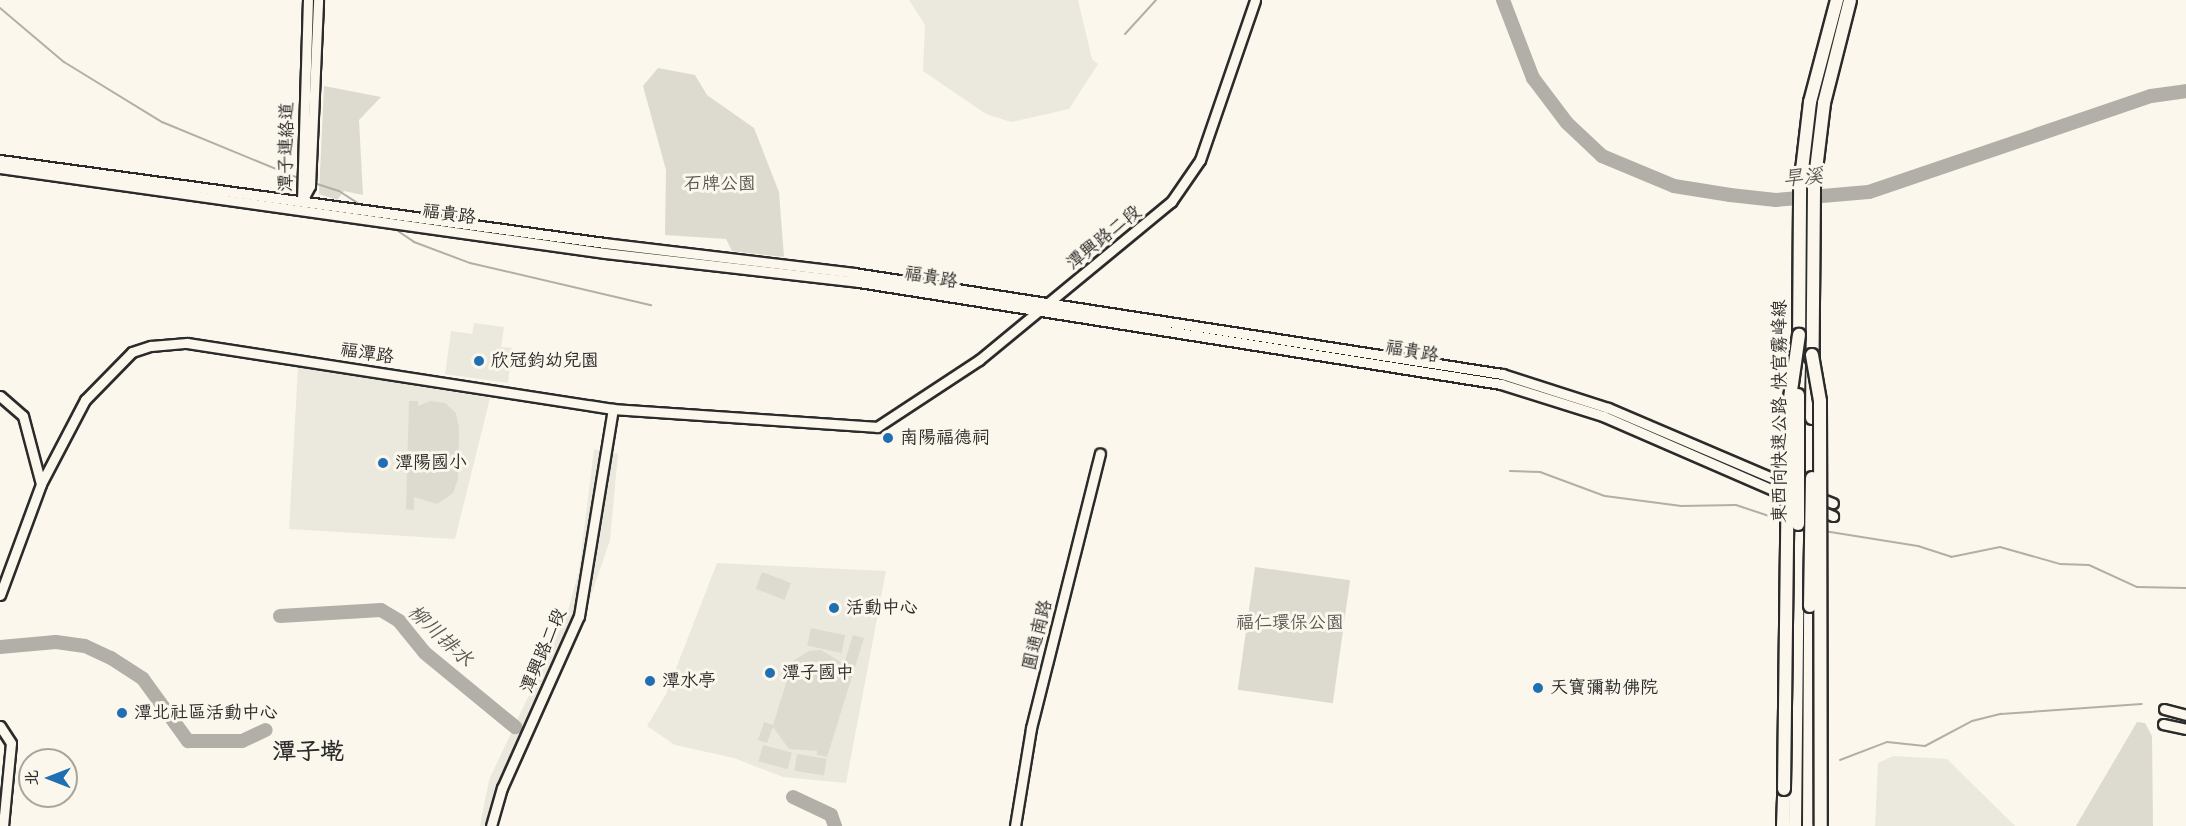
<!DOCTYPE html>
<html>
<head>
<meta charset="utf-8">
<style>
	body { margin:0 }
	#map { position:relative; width:2186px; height:826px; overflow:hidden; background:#fbf7ec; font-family:"Architects Daughter","LXGW WenKai TC",sans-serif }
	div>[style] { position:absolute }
	.built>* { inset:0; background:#ebe8de }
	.green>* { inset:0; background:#dddad0; transform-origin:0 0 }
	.stream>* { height:2px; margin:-1px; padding:0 1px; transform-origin:1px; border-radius:1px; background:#b1afa7 }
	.river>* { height:14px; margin:-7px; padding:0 7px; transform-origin:7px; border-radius:7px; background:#b1afa7 }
	.roads { filter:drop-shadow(2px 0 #2b2b2b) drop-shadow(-2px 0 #2b2b2b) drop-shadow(0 2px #2b2b2b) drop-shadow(0 -2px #2b2b2b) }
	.tertiary>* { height:9px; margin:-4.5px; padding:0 4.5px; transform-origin:4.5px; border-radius:4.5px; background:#fbf7ec }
	.trunk>* { height:12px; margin:-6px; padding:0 6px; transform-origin:6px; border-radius:6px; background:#fbf7ec }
	.bridges { filter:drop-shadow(2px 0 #2b2b2b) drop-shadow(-2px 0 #2b2b2b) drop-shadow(0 2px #2b2b2b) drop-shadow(0 -2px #2b2b2b) }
	.trunk-bridge>* { height:12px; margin:-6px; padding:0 6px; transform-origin:6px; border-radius:6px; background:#fbf7ec }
	.dots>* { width:16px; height:16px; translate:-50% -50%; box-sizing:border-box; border:3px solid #fbf7ec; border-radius:50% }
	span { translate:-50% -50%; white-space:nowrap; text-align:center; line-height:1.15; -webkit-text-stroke:6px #fbf7ec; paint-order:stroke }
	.street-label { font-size:18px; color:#2b2b2b }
	.park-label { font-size:18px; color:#585754 }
	.poi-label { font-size:18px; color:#2b2b2b }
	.left { translate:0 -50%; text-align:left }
	.water-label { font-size:20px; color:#5a5956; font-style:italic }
	.district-label { font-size:24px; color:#2b2b2b; font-weight:700 }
	.north { position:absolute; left:18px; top:748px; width:60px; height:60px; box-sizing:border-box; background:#fbf7ec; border:2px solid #a8a59f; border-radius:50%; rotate:270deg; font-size:16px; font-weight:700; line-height:24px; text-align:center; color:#2b2b2b }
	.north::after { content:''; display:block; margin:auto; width:21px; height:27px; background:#1f6fb2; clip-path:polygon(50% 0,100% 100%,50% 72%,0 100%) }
</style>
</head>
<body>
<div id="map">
	<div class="built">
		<i style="clip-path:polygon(909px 0,1078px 0,1092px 59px,1098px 64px,1069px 109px,1011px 122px,986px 114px,923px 71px,925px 25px)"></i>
		<i style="clip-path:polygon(474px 323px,504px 327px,501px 347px,512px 348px,508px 383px,445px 374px,451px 331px,472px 334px)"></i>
		<i style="clip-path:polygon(298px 367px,490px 398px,455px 539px,289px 529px)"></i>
		<i style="clip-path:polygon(594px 449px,618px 454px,610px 540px,572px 651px,505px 795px,499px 826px,480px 826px,489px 780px,567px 614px,579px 571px)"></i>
		<i style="clip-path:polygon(717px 563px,886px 571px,846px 783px,783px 777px,734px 758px,675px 745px,647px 726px,666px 694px)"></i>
		<i style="clip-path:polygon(1893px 756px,1947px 759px,2015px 826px,1875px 826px,1878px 763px)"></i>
	</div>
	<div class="green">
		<i style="clip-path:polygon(658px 68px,695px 75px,707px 95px,754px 128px,779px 192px,784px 257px,732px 251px,726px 239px,665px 235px,666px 170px,643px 86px)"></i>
		<i style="clip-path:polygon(324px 86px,381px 97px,359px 120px,363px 195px,344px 191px,337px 200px,319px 194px)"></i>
		<i style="clip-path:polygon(409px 401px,418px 401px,418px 406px,430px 401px,445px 403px,456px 413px,459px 428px,458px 479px,453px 493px,437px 504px,414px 497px,414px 510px,406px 509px)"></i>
		<i style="left:1255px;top:567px;width:96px;height:124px;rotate:8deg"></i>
		<i style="left:762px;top:572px;width:31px;height:18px;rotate:21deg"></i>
		<i style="left:811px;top:628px;width:35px;height:18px;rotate:12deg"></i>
		<i style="clip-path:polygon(853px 635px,864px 638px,827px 757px,817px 755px,817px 751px,789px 749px,773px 727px,767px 743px,758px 740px,764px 722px,773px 725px,793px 661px,809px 651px,821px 650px,844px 664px)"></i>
		<i style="clip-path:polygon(2137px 722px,2145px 723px,2152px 736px,2153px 826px,2076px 826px)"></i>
		<i style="left:763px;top:745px;width:30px;height:17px;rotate:15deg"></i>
		<i style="left:797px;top:754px;width:30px;height:17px;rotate:9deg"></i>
	</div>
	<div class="stream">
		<i style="left:0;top:8px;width:84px;rotate:40.2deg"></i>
		<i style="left:64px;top:62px;width:115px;rotate:31.5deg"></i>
		<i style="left:162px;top:122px;width:149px;rotate:22.4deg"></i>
		<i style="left:1125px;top:34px;width:46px;rotate:-47.6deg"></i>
		<i style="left:314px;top:183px;width:26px;rotate:18deg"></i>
		<i style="left:339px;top:191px;width:27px;rotate:33deg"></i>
		<i style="left:392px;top:227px;width:27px;rotate:34deg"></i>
		<i style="left:414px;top:242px;width:60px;rotate:20.6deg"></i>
		<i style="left:470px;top:263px;width:186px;rotate:13.1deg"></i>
		<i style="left:1510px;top:471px;width:30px;rotate:2deg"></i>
		<i style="left:1540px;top:472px;width:69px;rotate:20.3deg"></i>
		<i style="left:1605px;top:496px;width:77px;rotate:7.5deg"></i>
		<i style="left:1681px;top:506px;width:55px;rotate:-1deg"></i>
		<i style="left:1736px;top:505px;width:51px;rotate:18.4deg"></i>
		<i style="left:1824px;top:531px;width:95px;rotate:9.1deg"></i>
		<i style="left:1918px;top:546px;width:35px;rotate:18deg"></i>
		<i style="left:1951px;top:557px;width:50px;rotate:-11.5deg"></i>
		<i style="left:2000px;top:547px;width:62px;rotate:15.8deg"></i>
		<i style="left:2060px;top:564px;width:29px;rotate:2deg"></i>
		<i style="left:2089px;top:565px;width:53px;rotate:24.6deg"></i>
		<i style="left:2137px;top:587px;width:49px;rotate:1.2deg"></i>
		<i style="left:1840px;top:760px;width:50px;rotate:-21deg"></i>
		<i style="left:1887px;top:742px;width:38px;rotate:6deg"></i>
		<i style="left:1925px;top:746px;width:53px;rotate:-28deg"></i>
		<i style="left:1972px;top:721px;width:30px;rotate:-14deg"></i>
		<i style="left:2001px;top:714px;width:141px;rotate:-4.1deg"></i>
	</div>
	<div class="river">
		<i style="left:1503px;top:0;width:84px;rotate:69deg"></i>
		<i style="left:1533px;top:78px;width:56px;rotate:52.9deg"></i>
		<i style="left:1567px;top:123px;width:48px;rotate:43.3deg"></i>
		<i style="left:1602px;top:156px;width:78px;rotate:22.6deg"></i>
		<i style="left:1674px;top:186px;width:57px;rotate:9.1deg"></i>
		<i style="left:1730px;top:195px;width:46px;rotate:6.2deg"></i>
		<i style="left:1776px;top:200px;width:93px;rotate:-4.9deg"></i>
		<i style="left:1869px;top:192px;width:298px;rotate:-18.8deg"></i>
		<i style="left:2151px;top:96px;width:35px;rotate:-8deg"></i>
		<i style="left:280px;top:616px;width:101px;rotate:-3.4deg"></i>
		<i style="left:381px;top:610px;width:21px;rotate:31deg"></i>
		<i style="left:399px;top:621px;width:41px;rotate:50.9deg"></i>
		<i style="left:425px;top:653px;width:117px;rotate:39.4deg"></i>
		<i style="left:0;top:647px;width:56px;rotate:-5.1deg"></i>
		<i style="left:56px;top:642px;width:29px;rotate:8deg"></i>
		<i style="left:85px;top:646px;width:29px;rotate:25deg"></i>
		<i style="left:111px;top:658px;width:38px;rotate:33deg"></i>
		<i style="left:143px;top:679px;width:77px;rotate:54deg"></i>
		<i style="left:188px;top:741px;width:54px"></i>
		<i style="left:242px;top:741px;width:26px;rotate:-25deg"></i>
		<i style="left:793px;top:797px;width:42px;rotate:25.3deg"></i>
		<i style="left:831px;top:815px;width:12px;rotate:70deg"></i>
	</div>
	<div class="roads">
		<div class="tertiary">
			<i style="left:0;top:160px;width:610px;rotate:7.82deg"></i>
			<i style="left:604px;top:243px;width:252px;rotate:6.8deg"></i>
			<i style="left:854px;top:273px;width:656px;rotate:8.86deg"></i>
			<i style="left:1502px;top:374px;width:111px;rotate:17.8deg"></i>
			<i style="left:1608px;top:408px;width:201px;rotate:23.1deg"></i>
			<i style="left:0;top:168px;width:611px;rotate:8deg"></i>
			<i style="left:605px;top:253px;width:256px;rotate:6.5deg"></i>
			<i style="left:859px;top:282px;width:650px;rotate:9.03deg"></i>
			<i style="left:1501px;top:384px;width:107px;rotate:17.4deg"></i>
			<i style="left:1603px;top:416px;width:251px;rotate:23.5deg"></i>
			<i style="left:302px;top:201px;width:17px;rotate:-62deg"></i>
			<i style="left:310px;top:186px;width:186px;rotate:-87.5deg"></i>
			<i style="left:302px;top:201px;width:201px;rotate:-88.3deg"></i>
			<i style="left:0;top:396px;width:30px;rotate:41deg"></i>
			<i style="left:23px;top:416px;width:70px;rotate:75.2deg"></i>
			<i style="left:1817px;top:497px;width:17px;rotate:21deg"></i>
			<i style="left:0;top:595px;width:118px;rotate:-69.7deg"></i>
			<i style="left:41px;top:484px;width:95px;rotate:-62.4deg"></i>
			<i style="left:85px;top:400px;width:67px;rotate:-45.6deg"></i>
			<i style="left:132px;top:352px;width:20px;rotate:-18deg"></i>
			<i style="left:151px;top:346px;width:36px;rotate:-5deg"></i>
			<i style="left:187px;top:343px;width:431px;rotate:8.8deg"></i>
			<i style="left:613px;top:409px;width:265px;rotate:3.9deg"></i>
			<i style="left:877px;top:427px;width:122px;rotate:-33.3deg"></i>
			<i style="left:979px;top:360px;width:249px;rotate:-39.5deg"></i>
			<i style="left:1171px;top:202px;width:51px;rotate:-55.4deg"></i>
			<i style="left:1200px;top:160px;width:169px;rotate:-71deg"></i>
			<i style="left:2164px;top:709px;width:23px;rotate:15deg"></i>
			<i style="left:2163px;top:724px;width:24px;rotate:12deg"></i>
			<i style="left:0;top:726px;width:20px;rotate:57deg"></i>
			<i style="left:11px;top:743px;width:83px;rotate:95.5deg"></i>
			<i style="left:491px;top:826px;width:40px;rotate:-74deg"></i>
			<i style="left:502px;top:788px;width:188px;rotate:-65.9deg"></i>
			<i style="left:579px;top:616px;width:210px;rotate:-80.7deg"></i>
			<i style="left:1015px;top:826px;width:99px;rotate:-80.7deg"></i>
			<i style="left:1031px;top:728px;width:283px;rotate:-75.9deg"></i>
		</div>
		<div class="trunk">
			<i style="left:1799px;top:346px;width:159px;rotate:-89.6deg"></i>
			<i style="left:1800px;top:187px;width:86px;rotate:-83.3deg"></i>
			<i style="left:1810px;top:102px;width:106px;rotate:-75.2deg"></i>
			<i style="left:1798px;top:395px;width:29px;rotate:-88deg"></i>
			<i style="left:1812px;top:418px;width:232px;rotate:-89.5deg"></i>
			<i style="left:1814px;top:186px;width:84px;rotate:-83.1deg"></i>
			<i style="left:1824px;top:103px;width:106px;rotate:-75.8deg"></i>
			<i style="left:1783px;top:826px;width:37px;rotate:-88deg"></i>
			<i style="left:1795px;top:826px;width:302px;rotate:-89.4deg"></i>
			<i style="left:1809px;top:826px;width:220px;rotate:-89.7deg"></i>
		</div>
	</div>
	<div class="bridges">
		<div class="trunk-bridge">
			<i style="left:1812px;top:355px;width:47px;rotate:80.1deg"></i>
			<i style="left:1820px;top:401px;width:425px;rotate:89.9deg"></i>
			<i style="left:1798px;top:524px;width:129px;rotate:-90deg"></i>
			<i style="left:1810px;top:606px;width:128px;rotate:-89.1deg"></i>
			<i style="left:1784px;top:789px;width:384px;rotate:-89.3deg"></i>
			<i style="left:1789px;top:405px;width:71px;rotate:-81.9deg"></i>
		</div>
	</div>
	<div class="dots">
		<i style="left:479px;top:361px;background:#1f6fb2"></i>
		<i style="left:888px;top:438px;background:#1f6fb2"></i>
		<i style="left:383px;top:463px;background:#1f6fb2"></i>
		<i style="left:834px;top:608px;background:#1f6fb2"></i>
		<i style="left:770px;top:673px;background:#1f6fb2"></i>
		<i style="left:650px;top:681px;background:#1f6fb2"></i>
		<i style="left:1538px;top:688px;background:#1f6fb2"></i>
		<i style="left:122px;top:713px;background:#1f6fb2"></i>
	</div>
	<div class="street-label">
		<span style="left:287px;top:147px;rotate:-89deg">潭子連絡道</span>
		<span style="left:449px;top:215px;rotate:8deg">福貴路</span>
		<span style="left:1104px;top:238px;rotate:-39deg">潭興路二段</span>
		<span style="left:931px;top:278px;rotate:10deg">福貴路</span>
		<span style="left:1412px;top:352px;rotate:10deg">福貴路</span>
		<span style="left:367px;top:354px;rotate:9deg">福潭路</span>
		<span style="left:1780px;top:411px;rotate:-90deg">東西向快速公路 快官霧峰線</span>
		<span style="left:1038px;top:635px;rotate:-76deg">圓通南路</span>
		<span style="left:544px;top:651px;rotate:-67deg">潭興路二段</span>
	</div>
	<div class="park-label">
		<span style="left:720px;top:184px">石牌公園</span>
		<span style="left:1290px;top:623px">福仁環保公園</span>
	</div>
	<div class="poi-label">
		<span class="left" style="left:491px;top:361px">欣冠鈞幼兒園</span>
		<span class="left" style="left:900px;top:438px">南陽福德祠</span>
		<span class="left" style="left:395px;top:463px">潭陽國小</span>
		<span class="left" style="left:846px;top:608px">活動中心</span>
		<span class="left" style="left:782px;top:673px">潭子國中</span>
		<span class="left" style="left:662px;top:681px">潭水亭</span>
		<span class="left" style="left:1550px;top:688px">天寶彌勒佛院</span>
		<span class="left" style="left:134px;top:713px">潭北社區活動中心</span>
	</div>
	<div class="water-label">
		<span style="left:1803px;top:178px;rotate:-5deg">旱溪</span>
		<span style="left:440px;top:636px;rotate:43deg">柳川排水</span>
	</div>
	<div class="district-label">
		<span style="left:308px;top:753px">潭子墘</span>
	</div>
	<div class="north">北</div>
</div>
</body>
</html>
